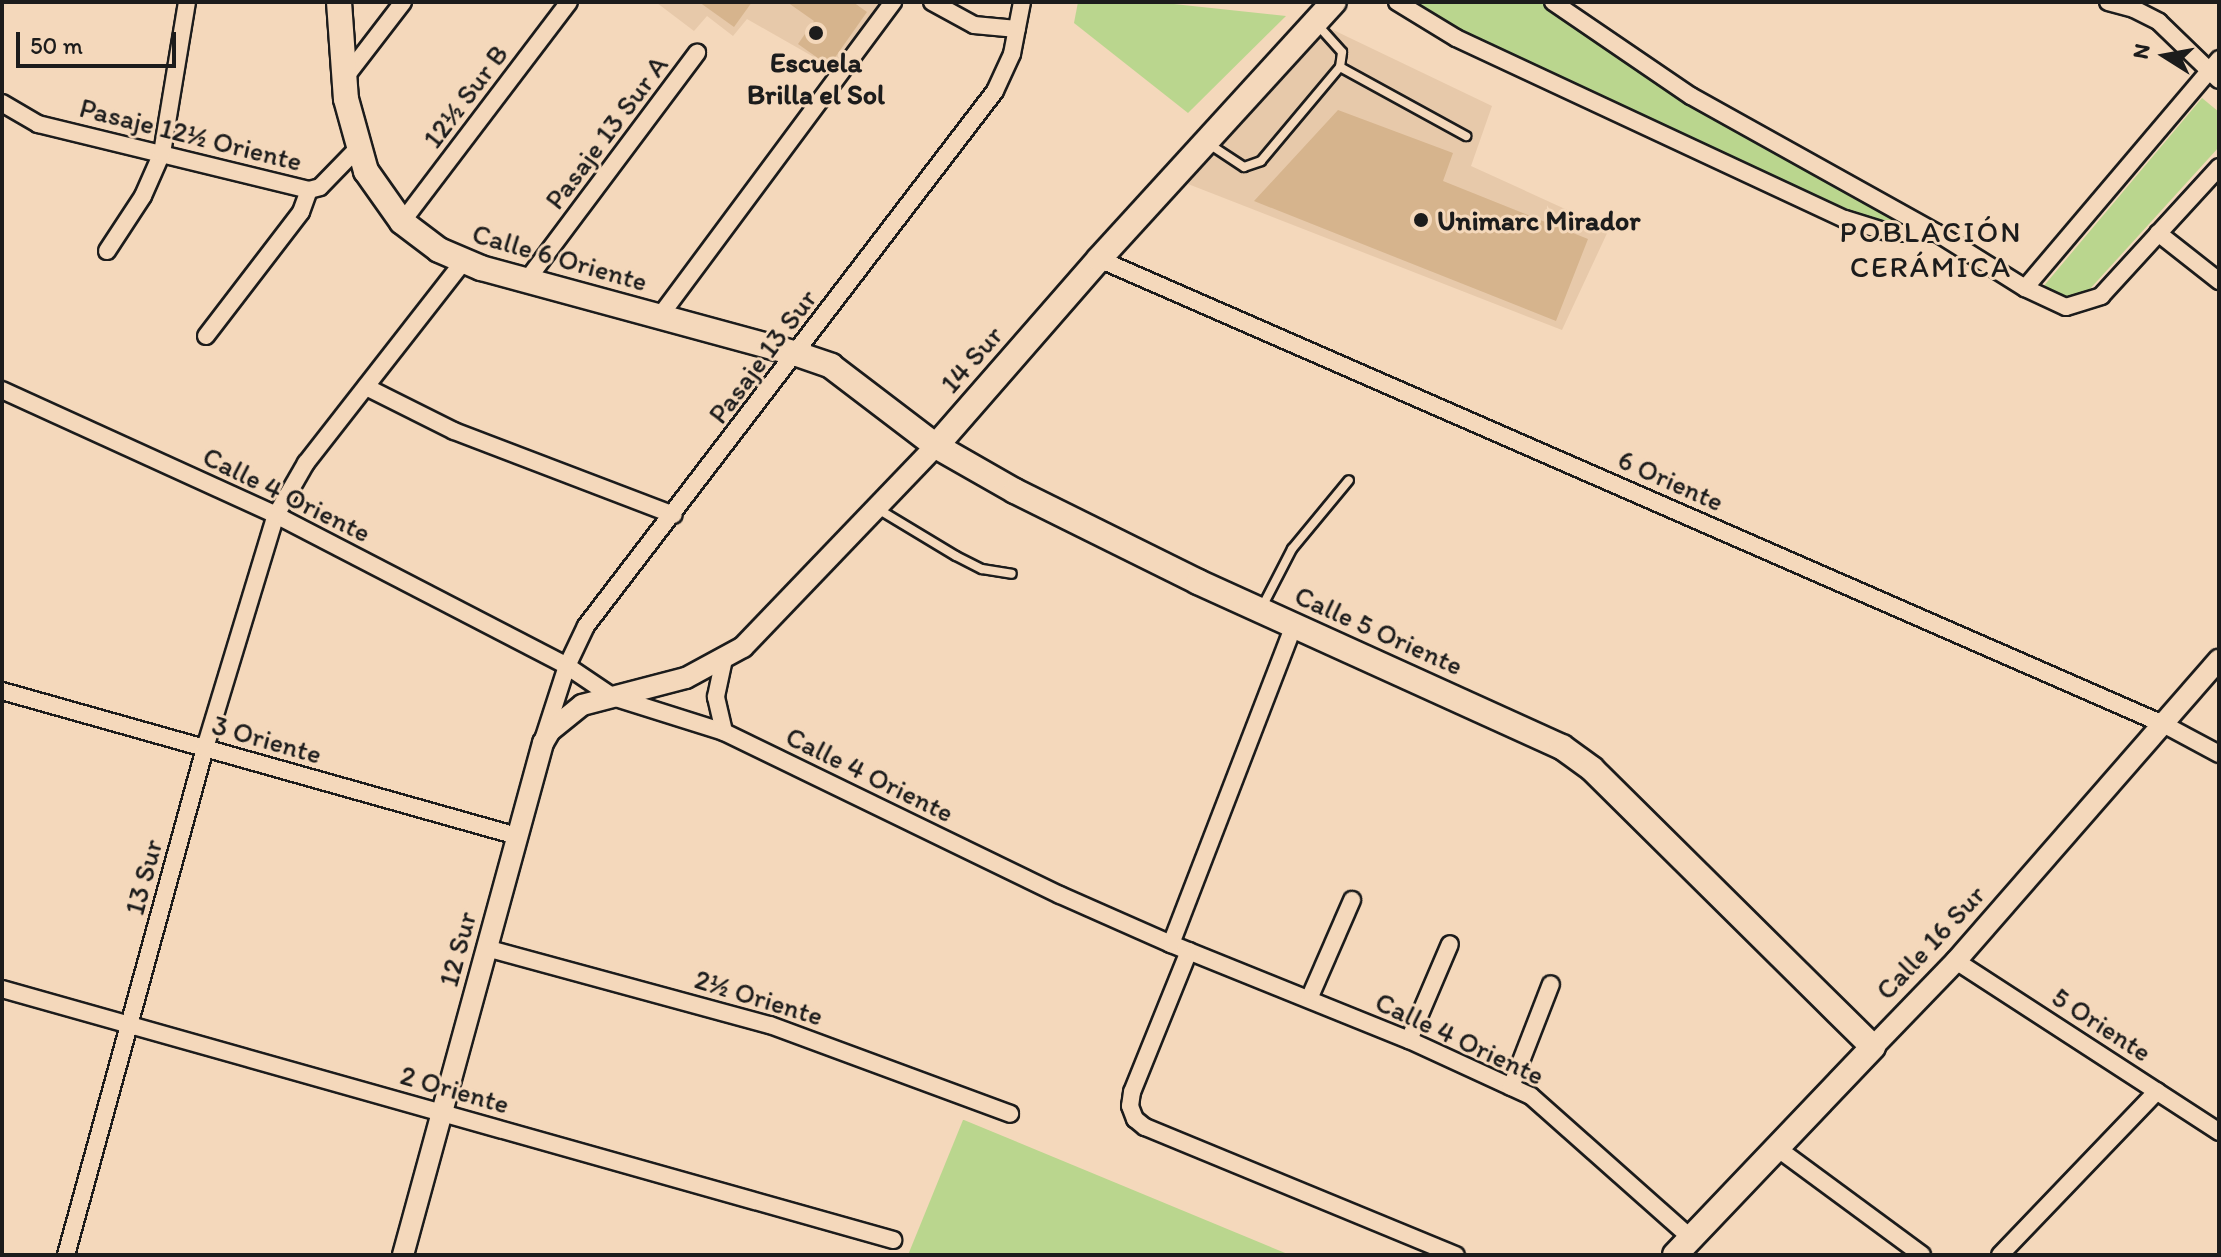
<!DOCTYPE html>
<html>
<head>
<meta charset="utf-8">
<style>
	body { margin:0 }
	#map { position:relative; width:2221px; height:1257px; overflow:hidden; background:#f4d8bb; font-family:Itim,sans-serif }
	div>[style] { position:absolute }
	.built>* { inset:0; background:#e7c9aa }
	.green>* { inset:0; background:#bad68e }
	.building>* { inset:0; background:#d6b48d }
	.roads { filter:drop-shadow(2px 0 #1c1c1c) drop-shadow(-2px 0 #1c1c1c) drop-shadow(0 2px #1c1c1c) drop-shadow(0 -2px #1c1c1c) }
	.service>* { height:8px; margin:-4px; padding:0 4px; transform-origin:4px; border-radius:4px; background:#f4d8bb }
	.minor>* { height:16px; margin:-8px; padding:0 8px; transform-origin:8px; border-radius:8px; background:#f4d8bb }
	.tertiary>* { height:20px; margin:-10px; padding:0 10px; transform-origin:10px; border-radius:10px; background:#f4d8bb }
	.secondary>* { height:24px; margin:-12px; padding:0 12px; transform-origin:12px; border-radius:12px; background:#f4d8bb }
	.dots>* { width:22px; height:22px; translate:-50% -50%; box-sizing:border-box; border:4px solid #f4d8bb; border-radius:50% }
	span { translate:-50% -50%; white-space:nowrap; text-align:center; line-height:1.15; -webkit-text-stroke:6px #f4d8bb; paint-order:stroke }
	.poi-label { font-size:28px; color:#1c1c1c; font-weight:700 }
	.left { translate:0 -50%; text-align:left }
	.street-label { font-size:28px; color:#1c1c1c }
	.neighbourhood-label { font-size:30px; color:#1c1c1c; letter-spacing:2px }
	.frame { position:absolute; inset:0; border:4px solid #1c1c1c; pointer-events:none }
	.north { position:absolute; left:2125px; top:16px; width:80px; height:80px; -webkit-text-stroke:6px #f4d8bb; paint-order:stroke; rotate:281deg; font-size:22px; font-weight:700; line-height:32px; text-align:center; color:#1c1c1c }
	.north::after { content:''; display:block; margin:auto; width:28px; height:36px; background:#1c1c1c; clip-path:polygon(50% 0,100% 100%,50% 72%,0 100%) }
	.scale { position:absolute; left:16px; top:32px; width:160px; height:36px; box-sizing:border-box; border:4px solid #1c1c1c; border-top:0; padding-left:10px; font-size:24px; line-height:28px; white-space:nowrap; color:#1c1c1c; -webkit-text-stroke:6px #f4d8bb; paint-order:stroke }
</style>
</head>
<body>
<div id="map">
	<div class="built">
		<i style="clip-path:polygon(883px 2px,833px 68px,747px 19px,733px 36px,707px 16px,694px 31px,657px 3px)"></i>
		<i style="clip-path:polygon(1327px 27px,1492px 106px,1471px 166px,1609px 229px,1562px 330px,1188px 184px)"></i>
	</div>
	<div class="green">
		<i style="clip-path:polygon(1078px 2px,1155px 2px,1286px 16px,1188px 113px,1074px 23px)"></i>
		<i style="clip-path:polygon(1417px 2px,1542px 2px,1693px 101px,1918px 228px,1887px 227px,1460px 34px)"></i>
		<i style="clip-path:polygon(2202px 98px,2219px 112px,2219px 147px,2089px 290px,2063px 298px,2042px 288px)"></i>
		<i style="clip-path:polygon(963px 1120px,964px 1120px,1290px 1255px,908px 1255px)"></i>
	</div>
	<div class="building">
		<i style="clip-path:polygon(699px 2px,752px 2px,734px 27px)"></i>
		<i style="clip-path:polygon(787px 2px,853px 2px,867px 12px,829px 66px,798px 44px,814px 21px)"></i>
		<i style="clip-path:polygon(1338px 110px,1453px 153px,1443px 181px,1588px 239px,1556px 321px,1254px 201px)"></i>
	</div>
	<div class="roads">
		<div class="service">
			<i style="left:1340px;top:67px;width:144px;rotate:28.7deg"></i>
			<i style="left:1209px;top:144px;width:42px;rotate:33.3deg"></i>
			<i style="left:1244px;top:167px;width:18px;rotate:-19deg"></i>
			<i style="left:1261px;top:161px;width:123px;rotate:-50deg"></i>
			<i style="left:1340px;top:67px;width:15px;rotate:-82deg"></i>
			<i style="left:1342px;top:52px;width:39px;rotate:-132deg"></i>
			<i style="left:878px;top:509px;width:91px;rotate:31.1deg"></i>
			<i style="left:956px;top:556px;width:29px;rotate:27deg"></i>
			<i style="left:982px;top:569px;width:30px;rotate:9deg"></i>
			<i style="left:1261px;top:609px;width:68px;rotate:-62.7deg"></i>
			<i style="left:1292px;top:549px;width:89px;rotate:-50.4deg"></i>
		</div>
		<div class="minor">
			<i style="left:932px;top:2px;width:48px;rotate:28.7deg"></i>
			<i style="left:974px;top:25px;width:43px;rotate:5.3deg"></i>
			<i style="left:1397px;top:2px;width:69px;rotate:31.4deg"></i>
			<i style="left:1456px;top:38px;width:429px;rotate:25deg"></i>
			<i style="left:1845px;top:219px;width:47px;rotate:17.3deg"></i>
			<i style="left:1890px;top:233px;width:46px"></i>
			<i style="left:1553px;top:2px;width:167px;rotate:34.3deg"></i>
			<i style="left:1691px;top:96px;width:282px;rotate:29.1deg"></i>
			<i style="left:1937px;top:233px;width:104px;rotate:32deg"></i>
			<i style="left:2025px;top:288px;width:45px;rotate:24.9deg"></i>
			<i style="left:2066px;top:307px;width:37px;rotate:-17deg"></i>
			<i style="left:2101px;top:296px;width:175px;rotate:-47.5deg"></i>
			<i style="left:2108px;top:2px;width:27px;rotate:15deg"></i>
			<i style="left:2134px;top:9px;width:28px;rotate:27deg"></i>
			<i style="left:2159px;top:22px;width:83px;rotate:44deg"></i>
			<i style="left:344px;top:79px;width:97px;rotate:-52.5deg"></i>
			<i style="left:2px;top:103px;width:42px;rotate:30.3deg"></i>
			<i style="left:38px;top:124px;width:279px;rotate:13.7deg"></i>
			<i style="left:309px;top:190px;width:11px;rotate:-15deg"></i>
			<i style="left:320px;top:187px;width:53px;rotate:-45.8deg"></i>
			<i style="left:402px;top:222px;width:276px;rotate:-52.8deg"></i>
			<i style="left:2158px;top:233px;width:78px;rotate:38.2deg"></i>
			<i style="left:107px;top:251px;width:66px;rotate:-56.8deg"></i>
			<i style="left:143px;top:196px;width:47px;rotate:-66.2deg"></i>
			<i style="left:162px;top:153px;width:153px;rotate:-80.6deg"></i>
			<i style="left:1099px;top:259px;width:1163px;rotate:23.61deg"></i>
			<i style="left:2165px;top:725px;width:61px;rotate:28.2deg"></i>
			<i style="left:527px;top:280px;width:284px;rotate:-53.2deg"></i>
			<i style="left:2025px;top:288px;width:300px;rotate:-49.7deg"></i>
			<i style="left:660px;top:316px;width:391px;rotate:-53.4deg"></i>
			<i style="left:206px;top:336px;width:156px;rotate:-52.5deg"></i>
			<i style="left:301px;top:212px;width:23px;rotate:-70deg"></i>
			<i style="left:366px;top:387px;width:98px;rotate:26.6deg"></i>
			<i style="left:454px;top:431px;width:235px;rotate:20.9deg"></i>
			<i style="left:2px;top:390px;width:301px;rotate:24.5deg"></i>
			<i style="left:276px;top:515px;width:328px;rotate:27.4deg"></i>
			<i style="left:567px;top:666px;width:55px;rotate:34deg"></i>
			<i style="left:613px;top:697px;width:116px;rotate:17.5deg"></i>
			<i style="left:724px;top:732px;width:373px;rotate:25.9deg"></i>
			<i style="left:1060px;top:895px;width:121px;rotate:23.8deg"></i>
			<i style="left:1171px;top:944px;width:257px;rotate:22deg"></i>
			<i style="left:1409px;top:1040px;width:134px;rotate:24.7deg"></i>
			<i style="left:1531px;top:1096px;width:214px;rotate:41.6deg"></i>
			<i style="left:724px;top:659px;width:39px;rotate:102deg"></i>
			<i style="left:716px;top:697px;width:36px;rotate:77deg"></i>
			<i style="left:2px;top:691px;width:535px;rotate:15.72deg"></i>
			<i style="left:544px;top:737px;width:75px;rotate:-72.1deg"></i>
			<i style="left:567px;top:666px;width:44px;rotate:-64.6deg"></i>
			<i style="left:586px;top:626px;width:673px;rotate:-52.6deg"></i>
			<i style="left:995px;top:91px;width:41px;rotate:-65.3deg"></i>
			<i style="left:1012px;top:54px;width:53px;rotate:-79.1deg"></i>
			<i style="left:1171px;top:944px;width:342px;rotate:-68.9deg"></i>
			<i style="left:486px;top:948px;width:294px;rotate:15.2deg"></i>
			<i style="left:770px;top:1025px;width:256px;rotate:20.3deg"></i>
			<i style="left:1189px;top:951px;width:152px;rotate:112deg"></i>
			<i style="left:1132px;top:1092px;width:14px;rotate:98deg"></i>
			<i style="left:1130px;top:1106px;width:14px;rotate:69deg"></i>
			<i style="left:1135px;top:1119px;width:13px;rotate:39deg"></i>
			<i style="left:1145px;top:1127px;width:336px;rotate:22.4deg"></i>
			<i style="left:1956px;top:961px;width:314px;rotate:33deg"></i>
			<i style="left:2px;top:989px;width:926px;rotate:15.73deg"></i>
			<i style="left:1309px;top:999px;width:108px;rotate:-66.5deg"></i>
			<i style="left:1409px;top:1040px;width:104px;rotate:-66.9deg"></i>
			<i style="left:1511px;top:1087px;width:110px;rotate:-68.8deg"></i>
			<i style="left:1777px;top:1148px;width:180px;rotate:36.4deg"></i>
			<i style="left:66px;top:1255px;width:526px;rotate:-74.67deg"></i>
			<i style="left:205px;top:748px;width:244px;rotate:-73.1deg"></i>
			<i style="left:276px;top:515px;width:60px;rotate:-60deg"></i>
			<i style="left:306px;top:463px;width:255px;rotate:-52deg"></i>
			<i style="left:2000px;top:1255px;width:227px;rotate:-46.2deg"></i>
		</div>
		<div class="tertiary">
			<i style="left:1873px;top:1047px;width:120px;rotate:-46deg"></i>
			<i style="left:1956px;top:961px;width:400px;rotate:-48.9deg"></i>
			<i style="left:403px;top:1255px;width:531px;rotate:-74.71deg"></i>
			<i style="left:543px;top:743px;width:14px;rotate:-60deg"></i>
			<i style="left:550px;top:731px;width:41px;rotate:-39.1deg"></i>
			<i style="left:582px;top:705px;width:107px;rotate:-14.6deg"></i>
			<i style="left:686px;top:678px;width:65px;rotate:-28.5deg"></i>
			<i style="left:743px;top:647px;width:279px;rotate:-46.2deg"></i>
		</div>
		<div class="secondary">
			<i style="left:339px;top:2px;width:97px;rotate:85.9deg"></i>
			<i style="left:346px;top:99px;width:75px;rotate:74.5deg"></i>
			<i style="left:366px;top:171px;width:62px;rotate:54.8deg"></i>
			<i style="left:402px;top:222px;width:46px;rotate:37.1deg"></i>
			<i style="left:439px;top:250px;width:46px;rotate:23.2deg"></i>
			<i style="left:481px;top:268px;width:327px;rotate:15.2deg"></i>
			<i style="left:797px;top:354px;width:36px;rotate:19deg"></i>
			<i style="left:831px;top:366px;width:132px;rotate:37.3deg"></i>
			<i style="left:936px;top:446px;width:91px;rotate:29.7deg"></i>
			<i style="left:1015px;top:491px;width:204px;rotate:26.4deg"></i>
			<i style="left:1198px;top:582px;width:400px;rotate:24.4deg"></i>
			<i style="left:1562px;top:747px;width:37px;rotate:36deg"></i>
			<i style="left:1592px;top:769px;width:395px;rotate:44.7deg"></i>
			<i style="left:1873px;top:1047px;width:287px;rotate:133.6deg"></i>
			<i style="left:936px;top:446px;width:248px;rotate:-48.9deg"></i>
			<i style="left:1099px;top:259px;width:348px;rotate:-47.6deg"></i>
		</div>
	</div>
	<div class="dots">
		<i style="left:816px;top:33px;background:#1c1c1c"></i>
		<i style="left:1421px;top:220px;background:#1c1c1c"></i>
	</div>
	<div class="poi-label">
		<span style="left:816px;top:78px">Escuela<br>Brilla el Sol</span>
		<span class="left" style="left:1437px;top:220px">Unimarc Mirador</span>
	</div>
	<div class="street-label">
		<span style="left:465px;top:96px;rotate:-53deg">12½ Sur B</span>
		<span style="left:606px;top:132px;rotate:-53deg">Pasaje 13 Sur A</span>
		<span style="left:191px;top:134px;rotate:14deg">Pasaje 12½ Oriente</span>
		<span style="left:560px;top:257px;rotate:16deg">Calle 6 Oriente</span>
		<span style="left:762px;top:356px;rotate:-53deg">Pasaje 13 Sur</span>
		<span style="left:971px;top:359px;rotate:-49deg">14 Sur</span>
		<span style="left:1671px;top:480px;rotate:24deg">6 Oriente</span>
		<span style="left:287px;top:494px;rotate:26deg">Calle 4 Oriente</span>
		<span style="left:1379px;top:630px;rotate:24deg">Calle 5 Oriente</span>
		<span style="left:267px;top:739px;rotate:16deg">3 Oriente</span>
		<span style="left:870px;top:774px;rotate:26deg">Calle 4 Oriente</span>
		<span style="left:143px;top:877px;rotate:-75deg">13 Sur</span>
		<span style="left:1930px;top:942px;rotate:-47deg">Calle 16 Sur</span>
		<span style="left:457px;top:949px;rotate:-75deg">12 Sur</span>
		<span style="left:759px;top:997px;rotate:17deg">2½ Oriente</span>
		<span style="left:2102px;top:1024px;rotate:33deg">5 Oriente</span>
		<span style="left:1460px;top:1038px;rotate:25deg">Calle 4 Oriente</span>
		<span style="left:455px;top:1089px;rotate:16deg">2 Oriente</span>
	</div>
	<div class="neighbourhood-label">
		<span style="left:1931px;top:249px">POBLACIÓN<br>CERÁMICA</span>
	</div>
	<div class="frame"></div>
	<div class="north">N</div>
	<div class="scale">50 m</div>
</div>
</body>
</html>
